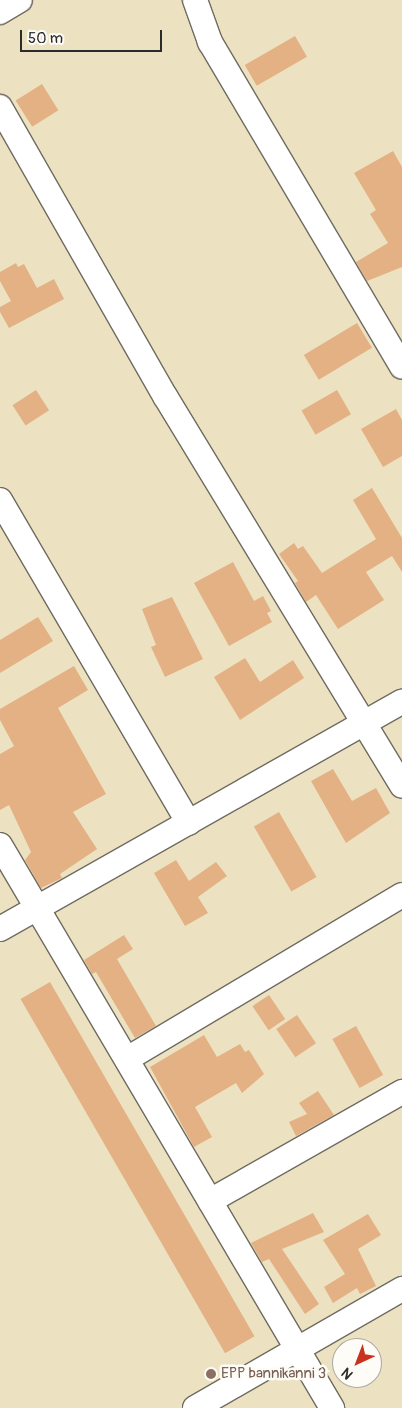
<!DOCTYPE html>
<html>
<head>
<meta charset="utf-8">
<style>
	body { margin:0 }
	#map { position:relative; width:402px; height:1408px; overflow:hidden; background:#ece2c2; font-family:Pangolin,sans-serif }
	div>[style] { position:absolute }
	.building>* { inset:0; background:#e3b183; transform-origin:0 0 }
	.roads { filter:drop-shadow(1px 0 #6f6b60) drop-shadow(-1px 0 #6f6b60) drop-shadow(0 1px #6f6b60) drop-shadow(0 -1px #6f6b60) }
	.minor>* { height:24px; margin:-12px; padding:0 12px; transform-origin:12px; border-radius:12px; background:#fff }
	.dots>* { width:14px; height:14px; translate:-50% -50%; box-sizing:border-box; border:2px solid #fdfcf7; border-radius:50% }
	span { translate:-50% -50%; white-space:nowrap; text-align:center; line-height:1.15; -webkit-text-stroke:5px #fdfcf7; paint-order:stroke }
	.education-label { font-size:15px; color:#785e54 }
	.left { translate:0 -50%; text-align:left }
	.north { position:absolute; left:332px; top:1338px; width:50px; height:50px; box-sizing:border-box; background:#fdfcf7; border:1px solid #a9a8a5; border-radius:50%; rotate:223deg; font-size:14px; font-weight:700; line-height:20px; text-align:center; color:#2b2b2b }
	.north::after { content:''; display:block; margin:auto; width:18px; height:22px; background:#c8321e; clip-path:polygon(50% 0,100% 100%,50% 72%,0 100%) }
	.scale { position:absolute; left:20px; top:30px; width:142px; height:22px; box-sizing:border-box; border:2px solid #2b2b2b; border-top:0; padding-left:6px; font-size:15px; line-height:18px; white-space:nowrap; color:#2b2b2b; -webkit-text-stroke:4px #fdfcf7; paint-order:stroke }
</style>
</head>
<body>
<div id="map">
	<div class="building">
		<i style="left:295px;top:36px;width:24px;height:58px;rotate:60deg"></i>
		<i style="left:42px;top:84px;width:31px;height:31px;rotate:58deg"></i>
		<i style="clip-path:polygon(393px 151px,402px 167px,402px 267px,367px 281px,356px 262px,388px 243px,370px 214px,376px 210px,354px 173px)"></i>
		<i style="clip-path:polygon(16px 263px,18px 267px,24px 264px,37px 288px,54px 279px,64px 299px,9px 328px,0 312px,0 307px,11px 301px,0 281px,0 272px)"></i>
		<i style="left:357px;top:323px;width:29px;height:62px;rotate:59deg"></i>
		<i style="left:36px;top:390px;width:24px;height:28px;rotate:57deg"></i>
		<i style="left:337px;top:390px;width:28px;height:41px;rotate:60deg"></i>
		<i style="clip-path:polygon(396px 409px,402px 420px,402px 456px,383px 467px,361px 429px)"></i>
		<i style="clip-path:polygon(372px 488px,402px 538px,402px 572px,392px 556px,366px 572px,384px 600px,338px 629px,316px 595px,306px 602px,295px 583px,298px 581px,279px 554px,294px 543px,298px 549px,303px 546px,322px 573px,376px 539px,353px 500px)"></i>
		<i style="clip-path:polygon(233px 562px,254px 601px,263px 596px,271px 611px,267px 613px,272px 622px,229px 646px,194px 583px)"></i>
		<i style="clip-path:polygon(172px 597px,203px 659px,165px 677px,151px 647px,156px 645px,142px 609px)"></i>
		<i style="clip-path:polygon(38px 617px,53px 641px,0 673px,0 640px)"></i>
		<i style="clip-path:polygon(245px 658px,260px 682px,293px 660px,304px 678px,240px 720px,214px 677px)"></i>
		<i style="clip-path:polygon(74px 666px,88px 690px,58px 708px,106px 794px,73px 812px,97px 849px,60px 874px,62px 878px,41px 888px,25px 860px,31px 852px,9px 805px,0 810px,0 754px,14px 746px,0 720px,0 709px)"></i>
		<i style="clip-path:polygon(333px 769px,352px 801px,376px 788px,390px 813px,346px 843px,311px 781px)"></i>
		<i style="left:279px;top:812px;width:75px;height:29px;rotate:60deg"></i>
		<i style="clip-path:polygon(176px 860px,189px 881px,216px 862px,227px 876px,198px 897px,208px 913px,185px 926px,154px 873px)"></i>
		<i style="clip-path:polygon(124px 935px,133px 949px,117px 959px,156px 1026px,135px 1038px,96px 972px,92px 974px,84px 960px)"></i>
		<i style="left:50px;top:982px;width:409px;height:34px;rotate:60deg"></i>
		<i style="left:269px;top:995px;width:29px;height:20px;rotate:56deg"></i>
		<i style="left:297px;top:1015px;width:34px;height:25px;rotate:56deg"></i>
		<i style="left:356px;top:1026px;width:56px;height:27px;rotate:61deg"></i>
		<i style="clip-path:polygon(204px 1035px,217px 1057px,240px 1044px,245px 1052px,249px 1050px,264px 1074px,242px 1093px,236px 1083px,195px 1107px,212px 1137px,194px 1147px,150px 1067px)"></i>
		<i style="clip-path:polygon(318px 1091px,334px 1115px,296px 1136px,289px 1122px,307px 1114px,299px 1103px)"></i>
		<i style="clip-path:polygon(313px 1213px,324px 1232px,282px 1249px,319px 1304px,305px 1314px,269px 1259px,262px 1262px,251px 1243px)"></i>
		<i style="clip-path:polygon(368px 1214px,381px 1235px,358px 1249px,376px 1286px,360px 1294px,357px 1288px,333px 1303px,324px 1287px,345px 1274px,323px 1240px)"></i>
	</div>
	<div class="roads">
		<div class="minor">
			<i style="left:195px;top:0;width:45px;rotate:70.3deg"></i>
			<i style="left:210px;top:42px;width:377px;rotate:59.4deg"></i>
			<i style="left:0;top:12px;width:23px;rotate:-31deg"></i>
			<i style="left:0;top:107px;width:333px;rotate:60.3deg"></i>
			<i style="left:165px;top:396px;width:456px;rotate:58.7deg"></i>
			<i style="left:0;top:500px;width:374px;rotate:59.7deg"></i>
			<i style="left:0;top:845px;width:654px;rotate:59.47deg"></i>
			<i style="left:0;top:929px;width:462px;rotate:-29.5deg"></i>
			<i style="left:127px;top:1059px;width:320px;rotate:-30.8deg"></i>
			<i style="left:210px;top:1201px;width:221px;rotate:-29.6deg"></i>
			<i style="left:195px;top:1408px;width:239px;rotate:-29.9deg"></i>
		</div>
	</div>
	<div class="dots">
		<i style="left:211px;top:1374px;background:#8d6e63"></i>
	</div>
	<div class="education-label">
		<span class="left" style="left:221px;top:1374px">EPP bannikanni 3</span>
	</div>
	<div class="north">N</div>
	<div class="scale">50 m</div>
</div>
</body>
</html>
